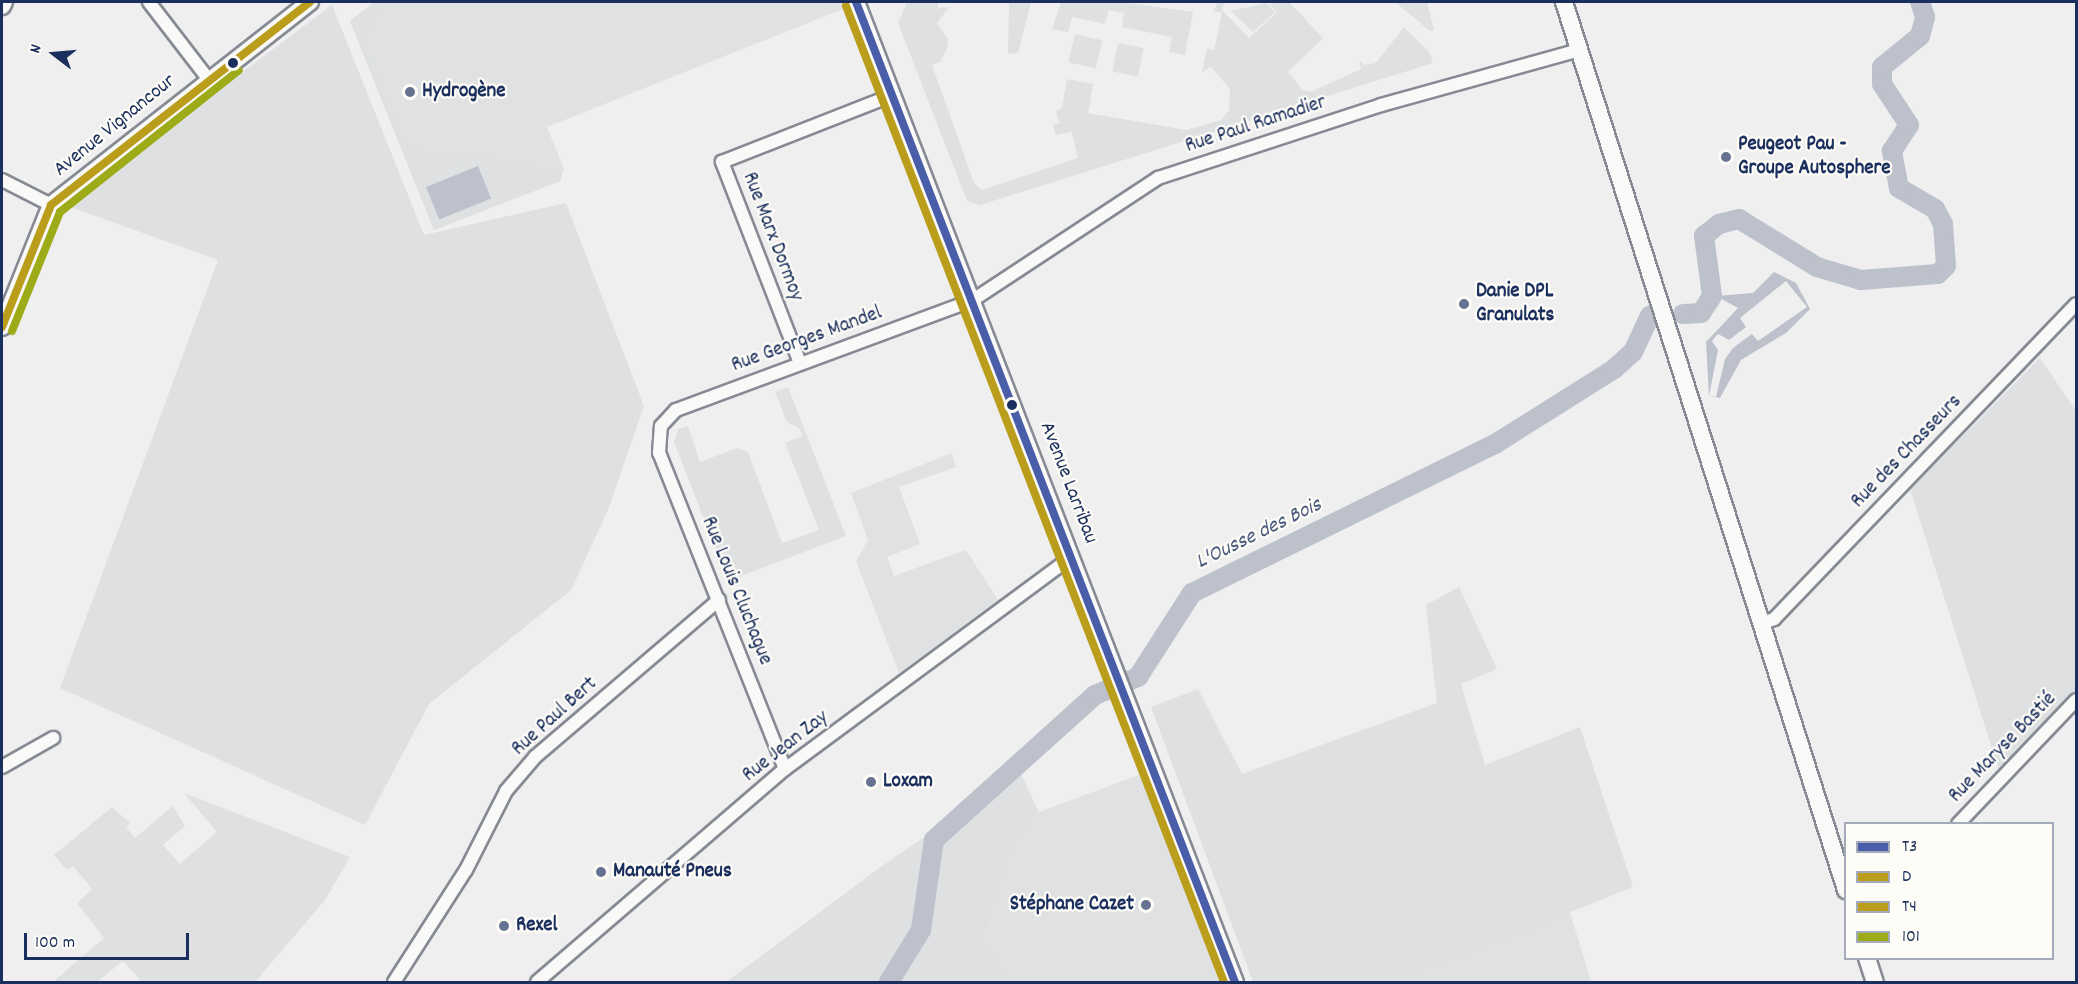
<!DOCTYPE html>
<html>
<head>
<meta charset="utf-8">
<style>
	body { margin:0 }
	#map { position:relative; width:2078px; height:984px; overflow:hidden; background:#efefef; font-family:Dekko,sans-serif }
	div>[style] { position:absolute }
	.built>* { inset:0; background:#dfe1e2 }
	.green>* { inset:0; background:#dee0e2; transform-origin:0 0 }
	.water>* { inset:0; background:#bdc1cc; transform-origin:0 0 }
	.pier>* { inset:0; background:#efefef }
	.river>* { height:20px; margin:-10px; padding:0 10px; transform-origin:10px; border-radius:10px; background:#bdc1cc }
	.roads { filter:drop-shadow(2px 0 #868a93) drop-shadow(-2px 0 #868a93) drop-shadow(0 2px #868a93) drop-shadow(0 -2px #868a93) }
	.street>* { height:12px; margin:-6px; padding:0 6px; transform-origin:6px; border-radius:6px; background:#f9f9f8 }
	.secondary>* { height:16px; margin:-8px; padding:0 8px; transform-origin:8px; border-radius:8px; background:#f9f9f8 }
	.bus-1>* { height:8px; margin:-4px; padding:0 4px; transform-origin:4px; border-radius:4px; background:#4a5da8 }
	.bus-2>* { height:8px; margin:-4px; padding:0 4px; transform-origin:4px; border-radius:4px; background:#bb9d1c }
	.bus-3>* { height:8px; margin:-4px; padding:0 4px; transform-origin:4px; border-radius:4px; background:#bb9d1c }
	.bus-4>* { height:8px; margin:-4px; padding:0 4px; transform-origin:4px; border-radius:4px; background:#9dab18 }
	.dots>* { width:16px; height:16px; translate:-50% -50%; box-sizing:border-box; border:3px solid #fdfcf7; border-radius:50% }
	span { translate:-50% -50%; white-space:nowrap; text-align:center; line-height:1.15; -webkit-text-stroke:4.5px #fdfcf7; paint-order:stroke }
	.poi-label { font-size:21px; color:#1b2f5e; font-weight:700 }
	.left { translate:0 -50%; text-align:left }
	.right { translate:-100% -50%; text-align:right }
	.street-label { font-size:21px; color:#1b2f5e }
	.water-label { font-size:22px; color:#4c5b7f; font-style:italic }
	.frame { position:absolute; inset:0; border:3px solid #1b2f5e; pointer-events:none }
	.legend { position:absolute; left:1844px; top:822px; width:210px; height:138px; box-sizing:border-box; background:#fdfcf7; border:2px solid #a3aaba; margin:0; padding:8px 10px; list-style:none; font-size:18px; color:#1b2f5e }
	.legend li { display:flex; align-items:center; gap:12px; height:30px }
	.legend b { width:30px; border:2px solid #a3aaba }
	.north { position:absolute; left:24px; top:24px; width:60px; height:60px; -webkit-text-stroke:4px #fdfcf7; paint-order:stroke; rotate:286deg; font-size:16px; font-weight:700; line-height:24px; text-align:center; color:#1b2f5e }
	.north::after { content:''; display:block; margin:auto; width:21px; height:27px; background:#1b2f5e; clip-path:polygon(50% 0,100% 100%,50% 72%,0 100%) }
	.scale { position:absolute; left:24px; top:933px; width:165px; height:27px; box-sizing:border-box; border:3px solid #1b2f5e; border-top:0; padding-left:8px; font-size:18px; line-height:21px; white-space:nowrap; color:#1b2f5e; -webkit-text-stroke:4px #fdfcf7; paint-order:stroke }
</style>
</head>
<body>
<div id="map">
	<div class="built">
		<i style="clip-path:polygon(375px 2px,843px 2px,845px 8px,547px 127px,564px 169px,560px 181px,434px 230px,350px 21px)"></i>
		<i style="clip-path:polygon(952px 453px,956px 467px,899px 487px,920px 544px,887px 557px,894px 576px,966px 550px,998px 600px,899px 673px,856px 561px,868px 540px,851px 493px)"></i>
		<i style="clip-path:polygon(1155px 769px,1235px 982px,1015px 982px,982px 947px,1012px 852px,1039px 812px)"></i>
		<i style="clip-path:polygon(1570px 912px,1591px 982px,1397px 982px)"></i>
	</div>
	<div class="green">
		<i style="clip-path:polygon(374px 2px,384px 2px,367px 32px,366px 51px,400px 137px,409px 149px,454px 160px,455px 164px,463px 163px,462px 156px,519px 164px,562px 174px,560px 181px,434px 230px,350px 21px)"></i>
		<i style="clip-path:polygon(907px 2px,938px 2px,938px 8px,949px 7px,937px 23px,948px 39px,947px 49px,940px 62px,932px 65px,974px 183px,982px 190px,1078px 158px,1072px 132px,1056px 135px,1053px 125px,1060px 123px,1056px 112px,1062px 107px,1067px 79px,1093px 84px,1088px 113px,1186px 130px,1221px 120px,1229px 110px,1230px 89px,1211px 67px,1202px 72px,1207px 49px,1214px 50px,1222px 13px,1213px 11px,1218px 2px,1224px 2px,1222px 10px,1249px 38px,1277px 12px,1270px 5px,1274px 2px,1289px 2px,1323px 38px,1288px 72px,1303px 90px,1311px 92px,1361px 69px,1359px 60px,1364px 65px,1376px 63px,1404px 27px,1430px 53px,1433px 63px,980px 205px,967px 201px,898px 23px)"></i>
		<i style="clip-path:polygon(1031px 2px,1018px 53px,1008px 54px,1009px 3px)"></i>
		<i style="clip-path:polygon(1061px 2px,1120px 2px,1193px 12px,1185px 55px,1169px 52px,1172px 37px,1122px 27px,1124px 13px,1109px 10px,1105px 24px,1072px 17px,1068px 32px,1052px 29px)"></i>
		<i style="clip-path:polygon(1395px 2px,1427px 2px,1434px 30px,1430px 31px)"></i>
		<i style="clip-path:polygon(1266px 3px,1275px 12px,1253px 32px,1231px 11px)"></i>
		<i style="clip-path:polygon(332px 5px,424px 235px,566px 203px,644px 406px,608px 510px,571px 590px,429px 704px,365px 825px,60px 688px,218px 260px,65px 205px)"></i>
		<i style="left:1075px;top:34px;width:28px;height:29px;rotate:13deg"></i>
		<i style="left:1118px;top:43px;width:26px;height:29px;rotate:11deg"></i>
		<i style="clip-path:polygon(2040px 358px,2076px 411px,2076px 692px,2000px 774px,1910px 489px)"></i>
		<i style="clip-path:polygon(788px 387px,846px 536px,728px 581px,674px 442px,678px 429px,688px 426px,700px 462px,737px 448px,748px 452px,782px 543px,819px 530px,785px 443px,802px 436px,799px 428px,787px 422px,775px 392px)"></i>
		<i style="clip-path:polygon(1459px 587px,1497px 669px,1461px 684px,1485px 765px,1580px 727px,1633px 887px,1397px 982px,1253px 982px,1151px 707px,1198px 689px,1242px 774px,1437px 703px,1426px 605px)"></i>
		<i style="clip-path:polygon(1020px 772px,1039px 812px,1012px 852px,982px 946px,1015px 982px,726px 982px,882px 866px)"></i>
		<i style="clip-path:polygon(184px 793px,350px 857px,325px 900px,255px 982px,142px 982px,123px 961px,97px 982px,53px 982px,104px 938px,77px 903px,92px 889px,73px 866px,67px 870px,54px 855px,112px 807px,130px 823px,126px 827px,135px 838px,173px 806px,185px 826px,163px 845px,180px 864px,217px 832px)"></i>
	</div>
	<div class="water">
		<i style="left:478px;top:166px;width:35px;height:56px;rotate:68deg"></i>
		<i style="clip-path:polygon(1774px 272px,1796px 283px,1810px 309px,1786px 333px,1741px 360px,1720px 398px,1709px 396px,1706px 342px,1738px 308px,1716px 296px,1753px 293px)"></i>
	</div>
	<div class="pier">
		<i style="clip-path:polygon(1786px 281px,1807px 307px,1758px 341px,1752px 334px,1733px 348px,1725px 359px,1716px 397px,1709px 396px,1718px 350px,1712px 341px,1718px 334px,1729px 340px,1746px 327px,1740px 318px)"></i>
	</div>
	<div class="river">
		<i style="left:1683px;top:314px;width:18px;rotate:-3deg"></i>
		<i style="left:1701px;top:313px;width:20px;rotate:-57deg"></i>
		<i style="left:1712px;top:296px;width:61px;rotate:-97.6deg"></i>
		<i style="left:1704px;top:236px;width:19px;rotate:-39deg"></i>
		<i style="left:1719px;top:224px;width:21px;rotate:-14deg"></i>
		<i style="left:1739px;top:219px;width:92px;rotate:31.6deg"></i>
		<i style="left:1817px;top:267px;width:46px;rotate:16.5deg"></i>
		<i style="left:1861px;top:280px;width:77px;rotate:-4.5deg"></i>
		<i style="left:1938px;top:274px;width:11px;rotate:-45deg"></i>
		<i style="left:1946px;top:266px;width:42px;rotate:-94.1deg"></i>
		<i style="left:1943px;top:224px;width:17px;rotate:-118deg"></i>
		<i style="left:1935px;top:209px;width:42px;rotate:-149.7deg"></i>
		<i style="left:1899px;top:188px;width:38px;rotate:-101deg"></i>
		<i style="left:1892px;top:151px;width:31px;rotate:-57deg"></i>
		<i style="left:1909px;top:125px;width:49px;rotate:-123.4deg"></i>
		<i style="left:1882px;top:84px;width:17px;rotate:-90deg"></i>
		<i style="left:1882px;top:67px;width:49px;rotate:-39.2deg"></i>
		<i style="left:1920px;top:36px;width:20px;rotate:-75deg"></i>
		<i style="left:1925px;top:17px;width:16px;rotate:-108deg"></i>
		<i style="left:889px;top:982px;width:61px;rotate:-58.4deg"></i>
		<i style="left:921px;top:930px;width:91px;rotate:-81.8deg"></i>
		<i style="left:934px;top:840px;width:217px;rotate:-42deg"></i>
		<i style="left:1095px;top:695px;width:47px;rotate:-22.7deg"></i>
		<i style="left:1138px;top:677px;width:100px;rotate:-57.3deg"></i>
		<i style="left:1192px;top:593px;width:338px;rotate:-26.2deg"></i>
		<i style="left:1495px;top:444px;width:141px;rotate:-32.2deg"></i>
		<i style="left:1614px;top:369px;width:25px;rotate:-42deg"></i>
		<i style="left:1633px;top:352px;width:40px;rotate:-65deg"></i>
	</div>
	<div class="roads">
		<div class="street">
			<i style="left:149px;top:2px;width:98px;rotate:52.4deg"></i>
			<i style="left:2px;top:180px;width:55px;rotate:27deg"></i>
			<i style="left:800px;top:363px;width:216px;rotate:-111.2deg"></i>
			<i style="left:722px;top:162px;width:184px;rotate:-21.4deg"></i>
			<i style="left:1762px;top:623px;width:13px;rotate:-18deg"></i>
			<i style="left:1774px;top:619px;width:436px;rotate:-46.2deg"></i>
			<i style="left:2px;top:767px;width:59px;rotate:-29.6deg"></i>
			<i style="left:785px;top:769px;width:340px;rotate:-111.7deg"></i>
			<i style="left:659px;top:453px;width:27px;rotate:-86deg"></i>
			<i style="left:661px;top:426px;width:22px;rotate:-47deg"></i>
			<i style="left:676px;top:410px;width:317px;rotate:-20.3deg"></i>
			<i style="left:973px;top:300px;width:222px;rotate:-33.4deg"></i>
			<i style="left:1158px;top:178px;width:235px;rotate:-18.1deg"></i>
			<i style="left:1381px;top:105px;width:205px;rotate:-15.5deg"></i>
			<i style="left:1958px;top:824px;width:171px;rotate:-46.4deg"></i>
			<i style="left:394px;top:982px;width:133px;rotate:-57.3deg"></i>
			<i style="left:466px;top:870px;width:89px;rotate:-63.1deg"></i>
			<i style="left:506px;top:791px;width:45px;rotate:-49.5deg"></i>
			<i style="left:535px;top:757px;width:242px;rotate:-40.5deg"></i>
			<i style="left:537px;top:982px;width:327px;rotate:-40.7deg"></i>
			<i style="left:785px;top:769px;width:357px;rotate:-36.5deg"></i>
		</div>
		<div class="secondary">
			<i style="left:856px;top:2px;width:1051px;rotate:68.86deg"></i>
			<i style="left:1564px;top:2px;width:932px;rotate:72.38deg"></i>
			<i style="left:2px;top:6px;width:4px;rotate:-63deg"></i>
			<i style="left:2px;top:327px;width:131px;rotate:-68.1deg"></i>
			<i style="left:51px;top:205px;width:329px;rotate:-38.1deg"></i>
			<i style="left:1867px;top:958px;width:25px;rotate:72deg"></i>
		</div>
	</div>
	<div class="bus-1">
		<i style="left:856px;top:2px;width:1051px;rotate:68.86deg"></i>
	</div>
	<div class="bus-2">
		<i style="left:846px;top:6px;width:1047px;rotate:68.83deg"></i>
	</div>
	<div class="bus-3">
		<i style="left:2px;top:327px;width:131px;rotate:-68.1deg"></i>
		<i style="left:51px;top:205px;width:329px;rotate:-38.1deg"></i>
	</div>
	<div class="bus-4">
		<i style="left:12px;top:331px;width:128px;rotate:-68deg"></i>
		<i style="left:60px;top:212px;width:228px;rotate:-38.4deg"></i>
	</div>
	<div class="dots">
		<i style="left:233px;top:63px;background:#1b2f5e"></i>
		<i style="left:410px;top:92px;background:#657291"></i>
		<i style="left:1726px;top:157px;background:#657291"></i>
		<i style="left:1464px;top:304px;background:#657291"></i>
		<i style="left:1012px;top:405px;background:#1b2f5e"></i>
		<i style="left:871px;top:782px;background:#657291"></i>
		<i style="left:601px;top:872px;background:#657291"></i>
		<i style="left:1146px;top:905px;background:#657291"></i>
		<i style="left:504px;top:926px;background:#657291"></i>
	</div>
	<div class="poi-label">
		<span class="left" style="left:422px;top:92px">Hydrogène</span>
		<span class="left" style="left:1738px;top:157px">Peugeot Pau -<br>Groupe Autosphere</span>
		<span class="left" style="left:1476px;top:304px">Danie DPL<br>Granulats</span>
		<span class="left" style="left:883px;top:782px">Loxam</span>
		<span class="left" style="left:613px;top:872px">Manauté Pneus</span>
		<span class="right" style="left:1134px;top:905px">Stéphane Cazet</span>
		<span class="left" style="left:516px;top:926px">Rexel</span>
	</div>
	<div class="street-label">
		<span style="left:1256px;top:125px;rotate:-18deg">Rue Paul Ramadier</span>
		<span style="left:115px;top:126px;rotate:-39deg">Avenue Vignancour</span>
		<span style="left:772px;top:237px;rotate:69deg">Rue Marx Dormoy</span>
		<span style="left:807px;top:340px;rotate:-20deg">Rue Georges Mandel</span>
		<span style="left:1907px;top:452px;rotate:-46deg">Rue des Chasseurs</span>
		<span style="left:1068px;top:483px;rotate:69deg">Avenue Larribau</span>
		<span style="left:736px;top:591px;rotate:68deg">Rue Louis Cluchague</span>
		<span style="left:555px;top:717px;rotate:-42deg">Rue Paul Bert</span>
		<span style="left:786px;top:747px;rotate:-38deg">Rue Jean Zay</span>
		<span style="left:2003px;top:748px;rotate:-46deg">Rue Maryse Bastié</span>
	</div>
	<div class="water-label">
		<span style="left:1259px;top:534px;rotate:-26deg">L'Ousse des Bois</span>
	</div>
	<div class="frame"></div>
	<ul class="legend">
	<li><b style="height:8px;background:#4a5da8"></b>T3</li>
	<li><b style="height:8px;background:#bb9d1c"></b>D</li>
	<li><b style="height:8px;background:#bb9d1c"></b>T4</li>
	<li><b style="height:8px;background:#9dab18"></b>101</li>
	</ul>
	<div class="north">N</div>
	<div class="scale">100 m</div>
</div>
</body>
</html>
